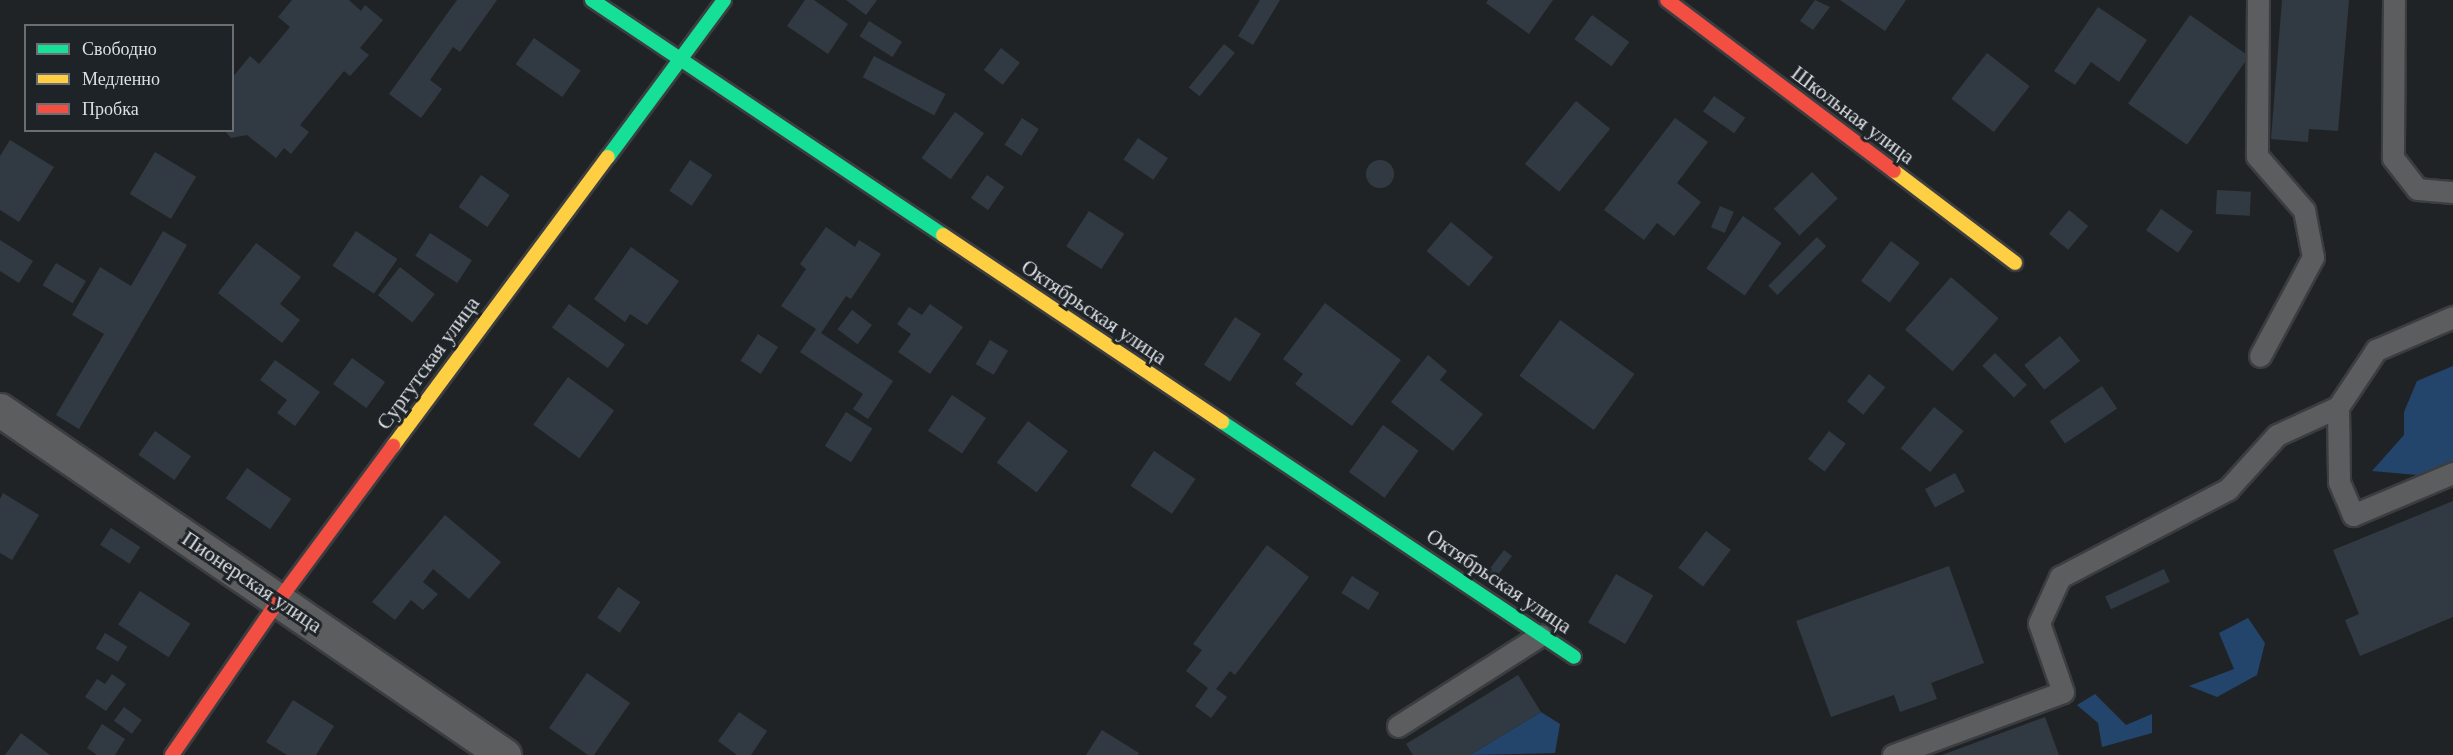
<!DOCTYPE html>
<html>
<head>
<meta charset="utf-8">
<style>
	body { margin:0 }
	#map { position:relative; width:2453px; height:755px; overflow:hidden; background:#202326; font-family:"Times New Roman",serif }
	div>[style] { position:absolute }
	.forest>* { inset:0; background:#23456b }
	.building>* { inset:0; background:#313a42; transform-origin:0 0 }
	.round { border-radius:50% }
	.roads { filter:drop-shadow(2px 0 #3b3d40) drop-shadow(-2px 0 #3b3d40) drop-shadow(0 2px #3b3d40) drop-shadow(0 -2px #3b3d40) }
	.lane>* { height:21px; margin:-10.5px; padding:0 10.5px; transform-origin:10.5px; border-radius:10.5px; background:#5c5d5e }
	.street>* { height:33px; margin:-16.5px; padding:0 16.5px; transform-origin:16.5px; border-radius:16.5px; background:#5c5d5e }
	.fast>* { height:14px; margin:-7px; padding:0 7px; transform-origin:7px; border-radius:7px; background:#16e098 }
	.slow>* { height:14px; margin:-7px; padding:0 7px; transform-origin:7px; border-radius:7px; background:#ffcf43 }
	.jam>* { height:14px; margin:-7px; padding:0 7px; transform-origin:7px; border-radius:7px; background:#f24e42 }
	span { translate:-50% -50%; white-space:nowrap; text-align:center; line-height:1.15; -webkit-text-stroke:6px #1e2328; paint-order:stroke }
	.street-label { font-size:21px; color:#dcdfe3 }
	.legend { position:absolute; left:24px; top:24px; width:210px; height:108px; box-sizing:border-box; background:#1e2328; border:2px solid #6a6e73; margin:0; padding:8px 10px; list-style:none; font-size:18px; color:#dcdfe3 }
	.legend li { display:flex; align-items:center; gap:12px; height:30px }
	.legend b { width:30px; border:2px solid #6a6e73 }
</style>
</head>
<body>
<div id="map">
	<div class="forest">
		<i style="clip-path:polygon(2453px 366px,2453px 461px,2418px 475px,2372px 471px,2404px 435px,2404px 412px,2417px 381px)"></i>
		<i style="clip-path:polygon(2248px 618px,2265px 643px,2257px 675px,2217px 697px,2189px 686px,2234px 669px,2219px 633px)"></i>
		<i style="clip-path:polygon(2095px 694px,2126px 725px,2152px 714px,2152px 733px,2102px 747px,2098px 723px,2077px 705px)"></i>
		<i style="clip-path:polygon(1541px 712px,1560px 724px,1555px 753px,1470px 755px)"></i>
	</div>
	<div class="building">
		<i style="clip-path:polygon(292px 0,349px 0,361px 11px,365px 5px,383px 20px,360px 48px,369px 55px,350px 76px,344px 71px,300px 125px,309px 132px,291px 154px,284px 148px,276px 158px,247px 135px,231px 138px,224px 130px,232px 130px,232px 78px,250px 56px,259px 64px,290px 27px,278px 17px)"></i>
		<i style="clip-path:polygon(457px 0,497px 0,460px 52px,453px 47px,430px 80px,442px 89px,421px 118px,389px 94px)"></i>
		<i style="clip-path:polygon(805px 0,814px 0,848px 24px,828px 54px,787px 26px)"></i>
		<i style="clip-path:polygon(846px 0,877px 0,866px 15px)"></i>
		<i style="clip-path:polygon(1260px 0,1280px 0,1253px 45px,1238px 36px)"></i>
		<i style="clip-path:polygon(1488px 0,1553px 0,1529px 34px,1486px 3px)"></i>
		<i style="clip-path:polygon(1815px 0,1830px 7px,1813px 30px,1800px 21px)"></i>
		<i style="clip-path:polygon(1840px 0,1906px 0,1885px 31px)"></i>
		<i style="clip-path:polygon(2282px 0,2349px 0,2338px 131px,2309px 129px,2308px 142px,2271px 139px)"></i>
		<i style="clip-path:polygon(2098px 7px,2147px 40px,2119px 82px,2091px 62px,2075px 85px,2054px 71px)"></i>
		<i style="left:1592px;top:15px;width:46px;height:30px;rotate:36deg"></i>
		<i style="left:2190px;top:15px;width:72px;height:108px;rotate:35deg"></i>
		<i style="left:869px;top:21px;width:39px;height:18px;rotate:32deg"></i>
		<i style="left:534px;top:38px;width:57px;height:32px;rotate:35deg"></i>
		<i style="left:1224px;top:44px;width:14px;height:56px;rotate:39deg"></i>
		<i style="left:1001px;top:48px;width:24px;height:28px;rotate:38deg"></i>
		<i style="left:1987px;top:53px;width:54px;height:58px;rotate:38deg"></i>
		<i style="left:874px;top:56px;width:81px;height:24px;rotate:28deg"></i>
		<i style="left:1714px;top:96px;width:38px;height:19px;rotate:35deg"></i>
		<i style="left:1576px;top:101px;width:44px;height:81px;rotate:39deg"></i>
		<i style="left:955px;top:112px;width:36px;height:57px;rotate:36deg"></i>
		<i style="left:1022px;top:118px;width:20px;height:32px;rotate:33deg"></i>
		<i style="clip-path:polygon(1675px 118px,1708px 142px,1677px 183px,1701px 202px,1674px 236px,1657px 223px,1644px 240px,1604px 210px)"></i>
		<i style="left:1138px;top:138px;width:36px;height:26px;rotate:34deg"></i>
		<i style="clip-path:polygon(10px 140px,54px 167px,19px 222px,0 210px,0 156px)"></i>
		<i style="left:155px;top:152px;width:48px;height:49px;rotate:31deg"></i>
		<i class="round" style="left:1366px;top:160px;width:28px;height:28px"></i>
		<i style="left:690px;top:160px;width:27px;height:37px;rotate:34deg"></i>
		<i style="left:1812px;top:172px;width:37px;height:53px;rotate:46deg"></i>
		<i style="left:481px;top:175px;width:35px;height:39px;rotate:35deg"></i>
		<i style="left:987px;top:175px;width:21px;height:28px;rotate:35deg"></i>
		<i style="left:2217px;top:190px;width:34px;height:24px;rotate:3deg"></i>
		<i style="left:1720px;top:206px;width:15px;height:23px;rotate:23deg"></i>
		<i style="left:2161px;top:209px;width:39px;height:26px;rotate:35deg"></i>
		<i style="left:2069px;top:210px;width:25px;height:31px;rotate:40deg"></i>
		<i style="left:1089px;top:211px;width:42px;height:42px;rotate:33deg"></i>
		<i style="left:1743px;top:216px;width:47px;height:64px;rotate:35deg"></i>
		<i style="left:1451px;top:222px;width:55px;height:38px;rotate:40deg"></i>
		<i style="clip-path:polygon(826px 227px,855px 247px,859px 240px,881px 254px,851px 299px,846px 296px,821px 333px,893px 381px,868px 419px,853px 409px,863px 394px,800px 352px,816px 329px,781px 306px,806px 269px,800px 264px)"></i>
		<i style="clip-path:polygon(163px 231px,187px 245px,79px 429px,56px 415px,104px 334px,72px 315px,100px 267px,131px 286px)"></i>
		<i style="left:356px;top:231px;width:50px;height:42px;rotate:34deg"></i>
		<i style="left:430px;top:233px;width:50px;height:27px;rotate:33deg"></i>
		<i style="left:1817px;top:237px;width:13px;height:69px;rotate:45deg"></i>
		<i style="clip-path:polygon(0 240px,33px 261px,19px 283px,0 271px)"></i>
		<i style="left:1891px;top:241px;width:36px;height:50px;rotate:37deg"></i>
		<i style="clip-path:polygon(256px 243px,301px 277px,280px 304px,300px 320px,282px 343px,218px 293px)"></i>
		<i style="clip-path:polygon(631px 247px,679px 281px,647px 325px,630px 314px,625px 322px,594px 299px)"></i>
		<i style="left:56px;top:263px;width:35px;height:26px;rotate:31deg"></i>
		<i style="left:400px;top:267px;width:44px;height:36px;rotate:38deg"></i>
		<i style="left:1951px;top:277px;width:63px;height:70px;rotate:41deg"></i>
		<i style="clip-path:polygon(1325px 303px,1401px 360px,1352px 426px,1295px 384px,1303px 374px,1283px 359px)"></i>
		<i style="left:569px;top:304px;width:69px;height:29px;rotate:36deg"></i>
		<i style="clip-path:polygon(930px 304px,963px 327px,930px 374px,898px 352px,911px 334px,897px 324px,909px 307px,922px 315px)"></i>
		<i style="left:852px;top:310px;width:25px;height:24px;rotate:37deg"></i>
		<i style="left:1235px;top:317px;width:31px;height:57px;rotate:33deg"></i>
		<i style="left:1560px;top:320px;width:92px;height:69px;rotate:36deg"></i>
		<i style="left:758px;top:334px;width:24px;height:32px;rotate:33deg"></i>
		<i style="left:2060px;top:336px;width:32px;height:46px;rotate:51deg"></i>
		<i style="left:990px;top:340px;width:21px;height:28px;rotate:31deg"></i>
		<i style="left:1995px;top:353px;width:45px;height:18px;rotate:45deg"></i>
		<i style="clip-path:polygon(1428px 355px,1447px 371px,1440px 380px,1483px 414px,1453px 451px,1391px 402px)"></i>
		<i style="left:352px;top:358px;width:41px;height:32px;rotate:36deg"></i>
		<i style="clip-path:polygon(275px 360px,320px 392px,295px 426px,277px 413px,287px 400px,260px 380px)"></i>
		<i style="left:1869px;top:374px;width:21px;height:35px;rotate:39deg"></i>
		<i style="left:568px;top:377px;width:57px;height:59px;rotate:36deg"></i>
		<i style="left:2102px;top:386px;width:27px;height:63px;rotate:56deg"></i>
		<i style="left:952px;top:395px;width:41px;height:43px;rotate:34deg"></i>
		<i style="left:1934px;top:407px;width:38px;height:53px;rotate:39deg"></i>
		<i style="left:846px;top:412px;width:31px;height:40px;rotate:32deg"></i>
		<i style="left:1028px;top:421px;width:50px;height:52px;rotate:37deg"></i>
		<i style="left:1383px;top:425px;width:44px;height:58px;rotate:36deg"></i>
		<i style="left:155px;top:431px;width:44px;height:29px;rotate:35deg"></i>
		<i style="left:1829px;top:431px;width:21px;height:35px;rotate:37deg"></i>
		<i style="left:1154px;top:451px;width:50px;height:42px;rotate:34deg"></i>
		<i style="left:247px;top:468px;width:54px;height:37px;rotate:35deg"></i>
		<i style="left:1955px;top:473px;width:21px;height:34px;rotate:62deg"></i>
		<i style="clip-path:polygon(3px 493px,39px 515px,12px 560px,0 553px,0 499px)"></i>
		<i style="clip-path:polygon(2453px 501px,2453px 617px,2360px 656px,2345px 620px,2359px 614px,2333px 550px)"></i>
		<i style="clip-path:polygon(445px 515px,501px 562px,469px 599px,433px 569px,423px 582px,438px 594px,423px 610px,411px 600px,395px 620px,372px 602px)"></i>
		<i style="left:111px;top:528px;width:35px;height:20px;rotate:33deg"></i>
		<i style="left:1706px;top:531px;width:31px;height:46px;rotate:37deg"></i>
		<i style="clip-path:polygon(1267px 545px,1309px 577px,1235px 675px,1230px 671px,1216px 689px,1227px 697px,1211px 718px,1195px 706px,1208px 688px,1186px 671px,1202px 650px,1193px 644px)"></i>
		<i style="left:1504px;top:550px;width:10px;height:28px;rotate:37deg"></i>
		<i style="clip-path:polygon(1949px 566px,1984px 663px,1931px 683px,1937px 699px,1900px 712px,1894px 695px,1831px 717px,1796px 621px)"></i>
		<i style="left:2164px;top:569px;width:14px;height:65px;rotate:65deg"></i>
		<i style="left:1616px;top:574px;width:43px;height:56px;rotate:30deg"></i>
		<i style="left:1352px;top:576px;width:32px;height:20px;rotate:32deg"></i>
		<i style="left:618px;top:587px;width:27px;height:37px;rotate:34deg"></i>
		<i style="left:140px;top:591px;width:60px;height:40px;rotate:33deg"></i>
		<i style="left:105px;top:633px;width:26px;height:18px;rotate:31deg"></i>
		<i style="clip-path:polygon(587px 673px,630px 703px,594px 755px,588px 755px,549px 728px)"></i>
		<i style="clip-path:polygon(112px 674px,126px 684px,106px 711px,85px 697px,97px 679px,105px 684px)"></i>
		<i style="clip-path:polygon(1518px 675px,1541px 712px,1470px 755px,1413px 755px,1406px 744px)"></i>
		<i style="clip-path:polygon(293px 700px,334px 726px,316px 755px,287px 755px,266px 742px)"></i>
		<i style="left:124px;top:707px;width:22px;height:17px;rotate:36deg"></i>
		<i style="clip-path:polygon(739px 712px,767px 731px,751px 755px,737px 755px,718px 741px)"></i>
		<i style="clip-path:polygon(2045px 717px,2059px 755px,1942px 755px)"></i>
		<i style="clip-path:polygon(102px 724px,125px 739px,115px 755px,97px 755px,87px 748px)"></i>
		<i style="clip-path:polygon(1102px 730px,1139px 753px,1138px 755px,1086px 755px)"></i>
		<i style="clip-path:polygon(21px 733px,50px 755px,5px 755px)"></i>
	</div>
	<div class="roads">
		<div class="lane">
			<i style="left:2258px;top:0;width:156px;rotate:90.4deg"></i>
			<i style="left:2257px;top:156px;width:72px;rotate:49deg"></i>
			<i style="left:2304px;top:210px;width:48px;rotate:79.2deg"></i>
			<i style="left:2313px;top:257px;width:112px;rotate:118.2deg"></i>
			<i style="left:2394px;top:0;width:158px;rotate:90.4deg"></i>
			<i style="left:2393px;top:158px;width:39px;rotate:52deg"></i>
			<i style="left:2417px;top:189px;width:36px;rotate:5deg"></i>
			<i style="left:2338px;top:407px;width:75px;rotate:89.2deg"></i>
			<i style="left:2339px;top:482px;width:36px;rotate:67deg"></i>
			<i style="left:2353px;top:515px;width:108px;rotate:-22.8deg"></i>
			<i style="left:1398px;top:726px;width:169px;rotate:-32.5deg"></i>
			<i style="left:1893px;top:755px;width:181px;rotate:-20.3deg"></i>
			<i style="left:2063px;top:692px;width:73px;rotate:-109.2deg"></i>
			<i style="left:2039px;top:623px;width:51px;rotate:-65.5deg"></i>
			<i style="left:2060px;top:577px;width:190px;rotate:-27.6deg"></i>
			<i style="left:2228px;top:489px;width:73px;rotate:-47.8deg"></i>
			<i style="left:2277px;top:435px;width:67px;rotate:-24.7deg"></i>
			<i style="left:2338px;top:407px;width:69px;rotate:-56.3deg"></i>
			<i style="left:2376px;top:350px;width:84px;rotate:-23.2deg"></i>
		</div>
		<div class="street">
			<i style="left:0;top:410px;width:611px;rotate:34.39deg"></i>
		</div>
		<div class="fast">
			<i style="left:592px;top:0;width:422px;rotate:33.8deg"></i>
			<i style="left:608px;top:157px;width:195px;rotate:-53.5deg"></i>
			<i style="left:1222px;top:422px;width:423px;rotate:33.7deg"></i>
		</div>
		<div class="slow">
			<i style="left:1894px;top:171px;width:152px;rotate:37.2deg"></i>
			<i style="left:943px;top:235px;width:336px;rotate:33.8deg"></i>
			<i style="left:393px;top:446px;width:360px;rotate:-53.4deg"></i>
		</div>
		<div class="jam">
			<i style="left:1667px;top:0;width:284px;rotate:37deg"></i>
			<i style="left:172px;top:755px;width:188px;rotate:-55.4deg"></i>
			<i style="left:279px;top:600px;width:192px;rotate:-53.5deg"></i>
		</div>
	</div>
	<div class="street-label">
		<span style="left:1853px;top:115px;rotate:37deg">Школьная улица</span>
		<span style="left:1094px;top:312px;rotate:34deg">Октябрьская улица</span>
		<span style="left:428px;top:363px;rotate:-54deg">Сургутская улица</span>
		<span style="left:1499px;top:581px;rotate:34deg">Октябрьская улица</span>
		<span style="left:252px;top:582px;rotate:34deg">Пионерская улица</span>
	</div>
	<ul class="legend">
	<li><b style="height:8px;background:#16e098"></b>Свободно</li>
	<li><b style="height:8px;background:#ffcf43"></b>Медленно</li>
	<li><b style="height:8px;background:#f24e42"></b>Пробка</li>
	</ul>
</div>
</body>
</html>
